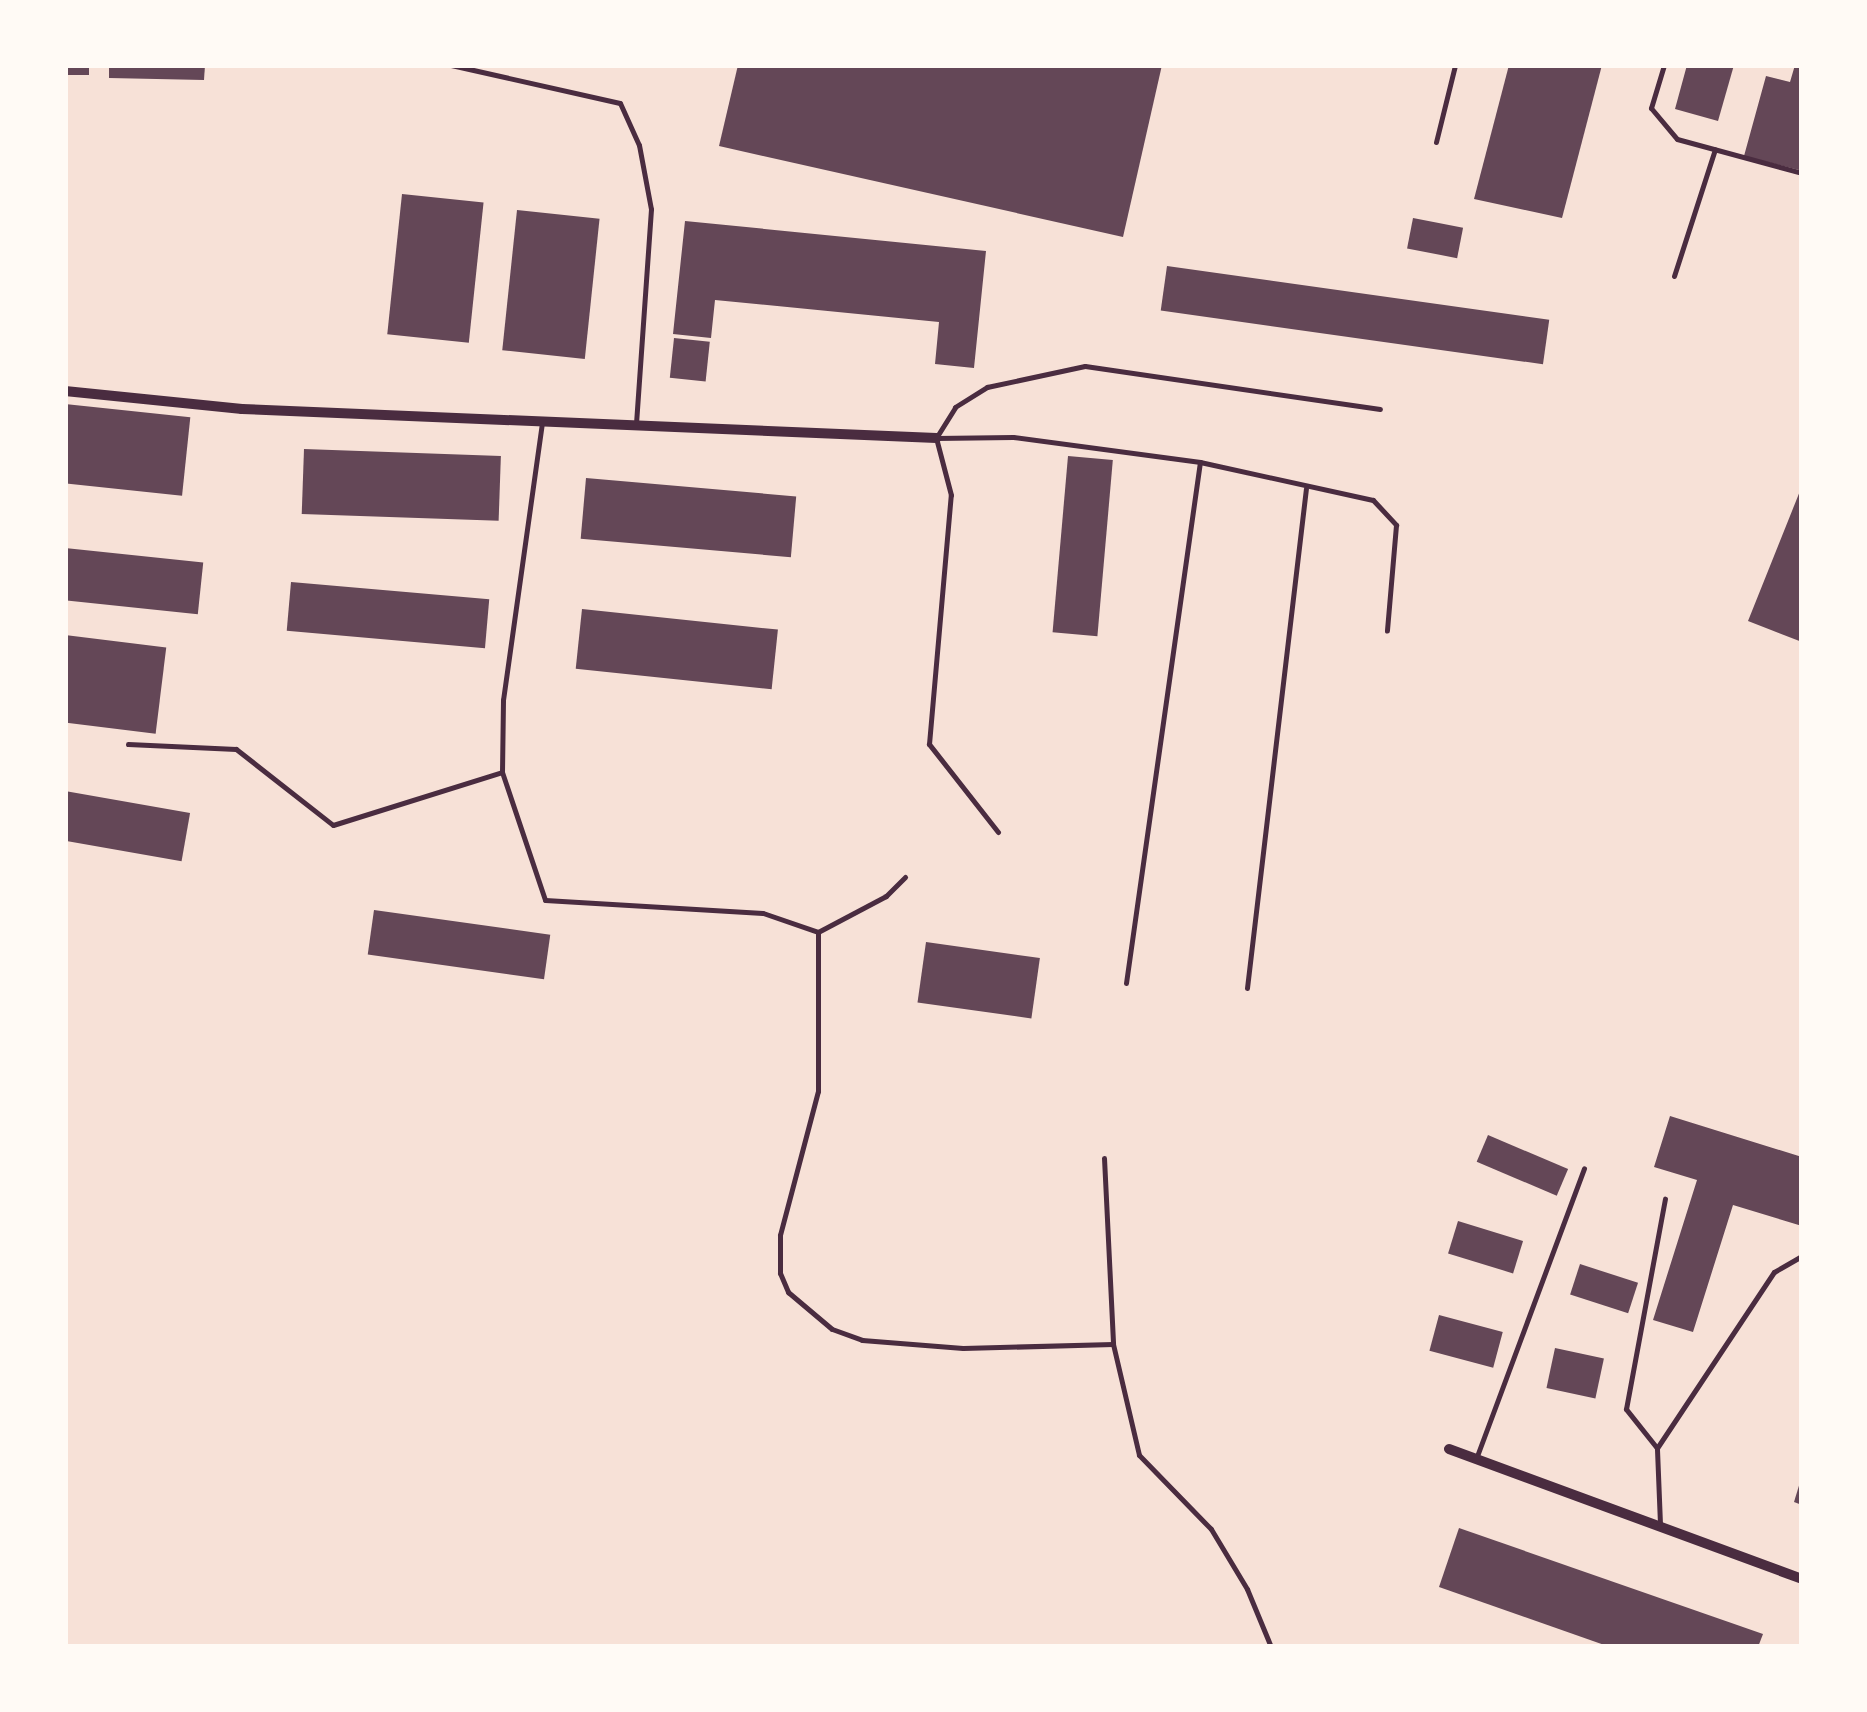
<!DOCTYPE html>
<html>
<head>
<meta charset="utf-8">
<style>
	body { margin:0 }
	#map { position:relative; width:1867px; height:1712px; overflow:hidden; background:#f7e1d7; font-family:Lora,serif }
	div>[style] { position:absolute }
	.building>* { inset:0; background:#644757; transform-origin:0 0 }
	.service>* { height:5px; margin:-2.5px; padding:0 2.5px; transform-origin:2.5px; border-radius:2.5px; background:#4a2c40 }
	.minor>* { height:10px; margin:-5px; padding:0 5px; transform-origin:5px; border-radius:5px; background:#4a2c40 }
	span { translate:-50% -50%; white-space:nowrap; text-align:center; line-height:1.15; -webkit-text-stroke:8px #fffaf5; paint-order:stroke }
	.frame { position:absolute; inset:0; border:68px solid #fffaf5; pointer-events:none }
</style>
</head>
<body>
<div id="map">
	<div class="building">
		<i style="left:65px;top:65px;width:24px;height:10px"></i>
		<i style="clip-path:polygon(109px 65px,205px 65px,204px 80px,109px 78px)"></i>
		<i style="clip-path:polygon(738px 65px,1162px 65px,1123px 237px,719px 146px)"></i>
		<i style="clip-path:polygon(1509px 65px,1602px 65px,1562px 218px,1474px 199px)"></i>
		<i style="clip-path:polygon(1687px 65px,1734px 65px,1718px 121px,1675px 109px)"></i>
		<i style="clip-path:polygon(1795px 65px,1802px 65px,1799px 170px,1744px 156px,1766px 76px,1790px 82px)"></i>
		<i style="left:402px;top:194px;width:82px;height:141px;rotate:6deg"></i>
		<i style="left:517px;top:210px;width:83px;height:141px;rotate:6deg"></i>
		<i style="left:1413px;top:218px;width:51px;height:31px;rotate:11deg"></i>
		<i style="clip-path:polygon(685px 221px,986px 251px,974px 368px,935px 364px,939px 322px,715px 300px,711px 338px,673px 334px)"></i>
		<i style="left:1167px;top:266px;width:386px;height:45px;rotate:8deg"></i>
		<i style="left:674px;top:338px;width:36px;height:40px;rotate:6deg"></i>
		<i style="left:65px;top:404px;width:126px;height:79px;rotate:6deg"></i>
		<i style="left:304px;top:449px;width:197px;height:65px;rotate:2deg"></i>
		<i style="left:1068px;top:456px;width:45px;height:177px;rotate:5deg"></i>
		<i style="left:586px;top:478px;width:211px;height:61px;rotate:5deg"></i>
		<i style="clip-path:polygon(1802px 486px,1802px 642px,1748px 621px)"></i>
		<i style="left:65px;top:548px;width:139px;height:52px;rotate:6deg"></i>
		<i style="left:291px;top:582px;width:199px;height:49px;rotate:5deg"></i>
		<i style="left:582px;top:609px;width:197px;height:60px;rotate:6deg"></i>
		<i style="left:65px;top:635px;width:102px;height:87px;rotate:7deg"></i>
		<i style="left:65px;top:791px;width:127px;height:49px;rotate:10deg"></i>
		<i style="left:374px;top:910px;width:178px;height:45px;rotate:8deg"></i>
		<i style="left:926px;top:942px;width:115px;height:61px;rotate:8deg"></i>
		<i style="clip-path:polygon(1670px 1116px,1802px 1157px,1802px 1226px,1733px 1205px,1693px 1332px,1653px 1320px,1697px 1180px,1654px 1167px)"></i>
		<i style="left:1488px;top:1135px;width:87px;height:29px;rotate:23deg"></i>
		<i style="left:1458px;top:1221px;width:68px;height:34px;rotate:17deg"></i>
		<i style="left:1580px;top:1264px;width:61px;height:32px;rotate:18deg"></i>
		<i style="left:1439px;top:1315px;width:66px;height:37px;rotate:15deg"></i>
		<i style="left:1555px;top:1348px;width:50px;height:41px;rotate:12deg"></i>
		<i style="clip-path:polygon(1801px 1479px,1802px 1479px,1802px 1505px,1794px 1502px)"></i>
		<i style="clip-path:polygon(1459px 1528px,1763px 1634px,1758px 1647px,1610px 1647px,1439px 1587px)"></i>
	</div>
	<div class="service">
		<i style="left:451px;top:65px;width:173px;rotate:12.7deg"></i>
		<i style="left:620px;top:103px;width:46px;rotate:65.7deg"></i>
		<i style="left:639px;top:145px;width:65px;rotate:79.4deg"></i>
		<i style="left:651px;top:209px;width:216px;rotate:94deg"></i>
		<i style="left:1664px;top:65px;width:45px;rotate:106.8deg"></i>
		<i style="left:1651px;top:108px;width:40px;rotate:50deg"></i>
		<i style="left:1677px;top:139px;width:130px;rotate:15.2deg"></i>
		<i style="left:1436px;top:142px;width:79px;rotate:-76.1deg"></i>
		<i style="left:1674px;top:276px;width:133px;rotate:-72.1deg"></i>
		<i style="left:936px;top:438px;width:77px;rotate:-0.7deg"></i>
		<i style="left:1013px;top:437px;width:189px;rotate:7.6deg"></i>
		<i style="left:1200px;top:462px;width:177px;rotate:12.4deg"></i>
		<i style="left:1373px;top:500px;width:34px;rotate:47deg"></i>
		<i style="left:1396px;top:525px;width:106px;rotate:94.9deg"></i>
		<i style="left:128px;top:744px;width:108px;rotate:2.7deg"></i>
		<i style="left:236px;top:749px;width:123px;rotate:38.1deg"></i>
		<i style="left:333px;top:825px;width:177px;rotate:-17.4deg"></i>
		<i style="left:502px;top:772px;width:135px;rotate:71.4deg"></i>
		<i style="left:545px;top:900px;width:218px;rotate:3.4deg"></i>
		<i style="left:763px;top:913px;width:58px;rotate:19.1deg"></i>
		<i style="left:818px;top:932px;width:77px;rotate:-27.9deg"></i>
		<i style="left:886px;top:896px;width:27px;rotate:-45deg"></i>
		<i style="left:502px;top:772px;width:72px;rotate:-89.2deg"></i>
		<i style="left:503px;top:700px;width:280px;rotate:-82deg"></i>
		<i style="left:998px;top:832px;width:112px;rotate:-128.1deg"></i>
		<i style="left:929px;top:744px;width:250px;rotate:-85deg"></i>
		<i style="left:951px;top:495px;width:59px;rotate:-104.7deg"></i>
		<i style="left:936px;top:438px;width:36px;rotate:-58deg"></i>
		<i style="left:955px;top:407px;width:38px;rotate:-32deg"></i>
		<i style="left:987px;top:387px;width:100px;rotate:-12.1deg"></i>
		<i style="left:1085px;top:366px;width:298px;rotate:8.3deg"></i>
		<i style="left:818px;top:933px;width:158px;rotate:90deg"></i>
		<i style="left:818px;top:1091px;width:149px;rotate:104.8deg"></i>
		<i style="left:780px;top:1235px;width:38px;rotate:90deg"></i>
		<i style="left:780px;top:1273px;width:21px;rotate:67deg"></i>
		<i style="left:788px;top:1292px;width:57px;rotate:40.1deg"></i>
		<i style="left:832px;top:1329px;width:32px;rotate:20deg"></i>
		<i style="left:862px;top:1340px;width:101px;rotate:4.5deg"></i>
		<i style="left:963px;top:1348px;width:150px;rotate:-1.5deg"></i>
		<i style="left:1126px;top:983px;width:526px;rotate:-81.92deg"></i>
		<i style="left:1247px;top:988px;width:503px;rotate:-83.27deg"></i>
		<i style="left:1104px;top:1158px;width:186px;rotate:87.2deg"></i>
		<i style="left:1113px;top:1344px;width:114px;rotate:76.8deg"></i>
		<i style="left:1139px;top:1455px;width:103px;rotate:45.8deg"></i>
		<i style="left:1211px;top:1529px;width:70px;rotate:59deg"></i>
		<i style="left:1247px;top:1589px;width:63px;rotate:67.5deg"></i>
		<i style="left:1657px;top:1448px;width:50px;rotate:-128.5deg"></i>
		<i style="left:1626px;top:1409px;width:214px;rotate:-79.5deg"></i>
		<i style="left:1477px;top:1456px;width:307px;rotate:-69.6deg"></i>
		<i style="left:1660px;top:1524px;width:76px;rotate:-92.3deg"></i>
		<i style="left:1657px;top:1448px;width:211px;rotate:-56.4deg"></i>
		<i style="left:1774px;top:1272px;width:32px;rotate:-30deg"></i>
	</div>
	<div class="minor">
		<i style="left:65px;top:391px;width:178px;rotate:5.8deg"></i>
		<i style="left:242px;top:409px;width:695px;rotate:2.39deg"></i>
		<i style="left:1449px;top:1449px;width:376px;rotate:20.2deg"></i>
	</div>
	<div class="frame"></div>
</div>
</body>
</html>
